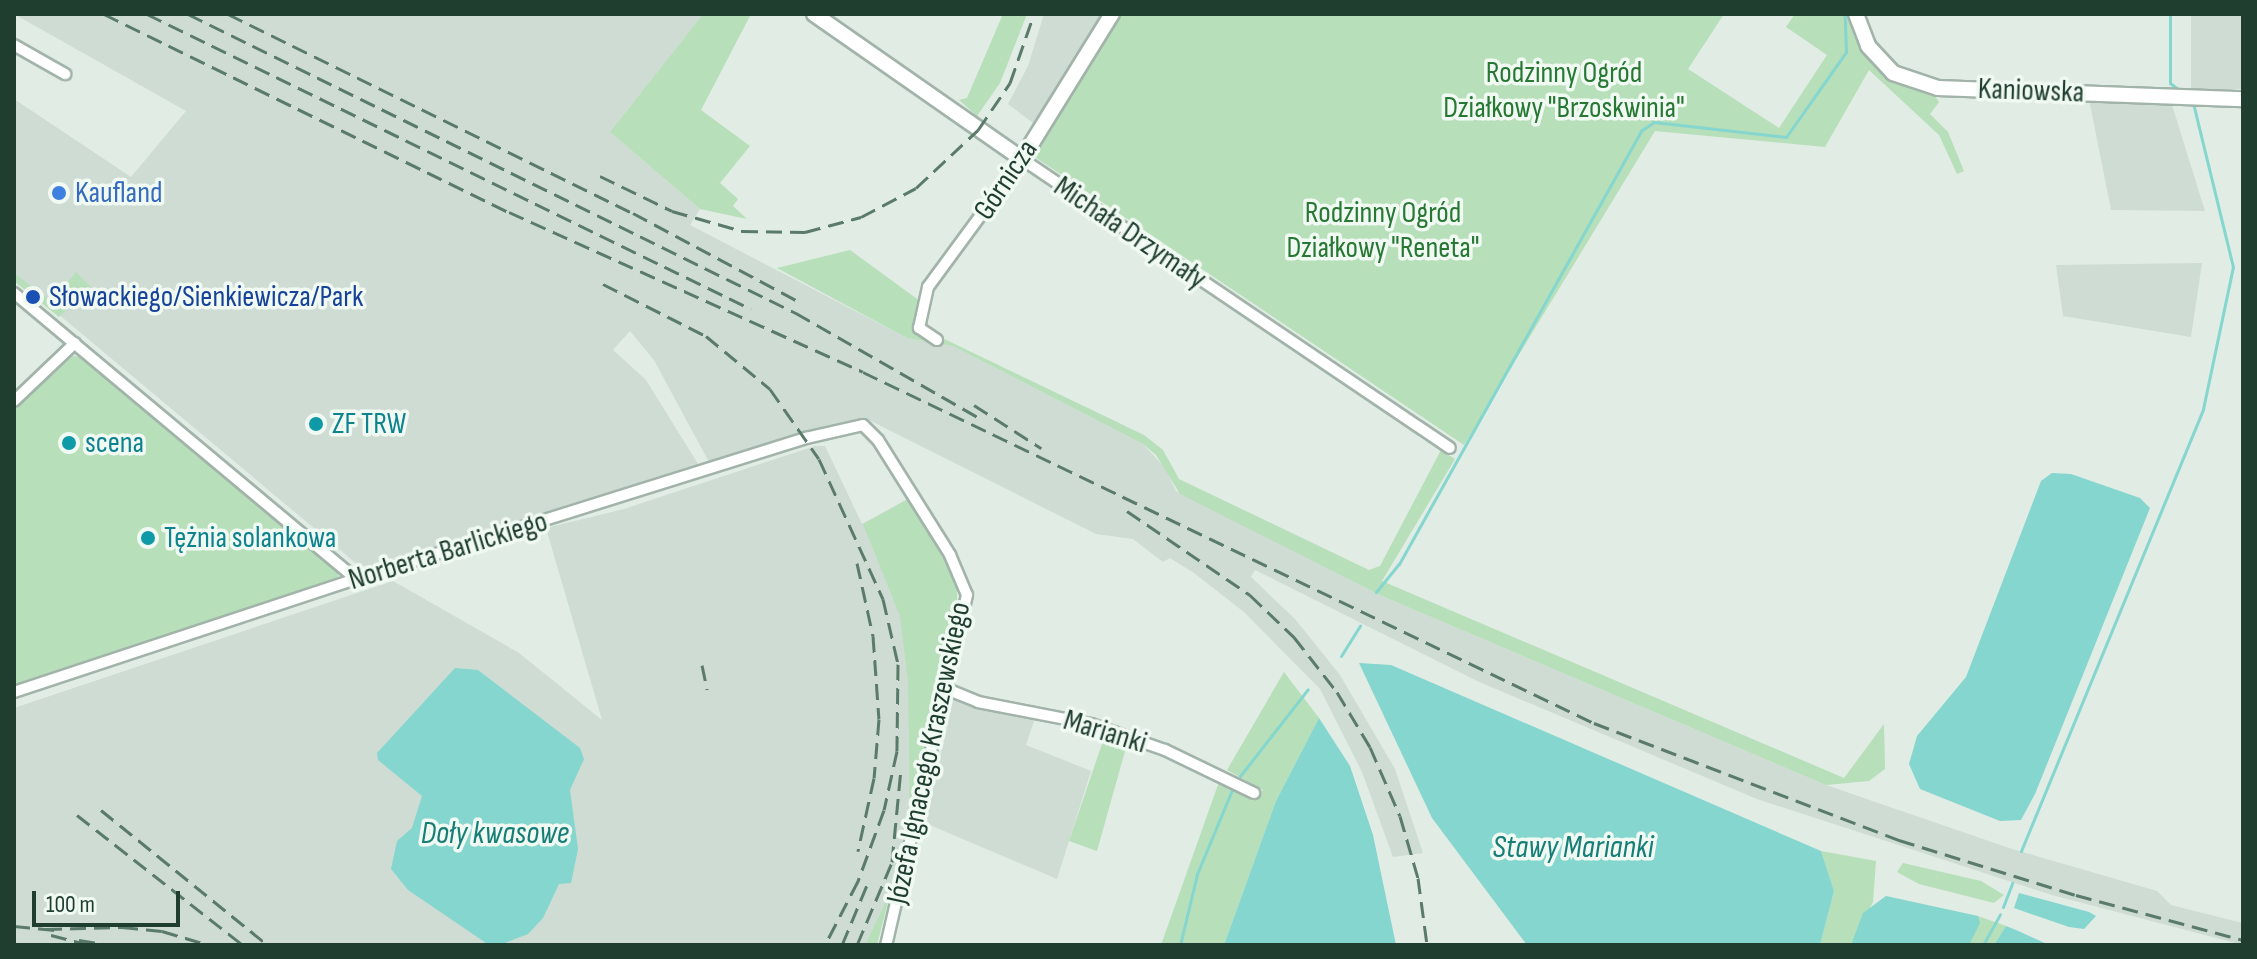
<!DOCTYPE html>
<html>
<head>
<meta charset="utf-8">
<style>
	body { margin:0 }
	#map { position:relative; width:2257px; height:959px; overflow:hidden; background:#e0ece4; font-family:"Sofia Sans Condensed",sans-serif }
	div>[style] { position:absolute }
	.built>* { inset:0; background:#cedcd3; transform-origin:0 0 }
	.green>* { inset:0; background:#b7dfb9 }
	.water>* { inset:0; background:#84d6cf }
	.stream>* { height:3px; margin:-1.5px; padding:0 1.5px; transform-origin:1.5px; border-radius:1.5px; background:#84d6cf }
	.roads { filter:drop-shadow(2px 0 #a2b4aa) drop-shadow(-2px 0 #a2b4aa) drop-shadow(0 2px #a2b4aa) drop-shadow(0 -2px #a2b4aa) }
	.street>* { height:10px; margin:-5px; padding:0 5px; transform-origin:5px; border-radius:5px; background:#fff }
	.secondary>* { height:14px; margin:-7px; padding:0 7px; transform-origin:7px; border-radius:7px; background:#fff }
	.rail>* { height:3px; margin-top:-1.5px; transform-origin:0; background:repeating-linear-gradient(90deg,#5a7a6a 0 16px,transparent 0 24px) }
	.dots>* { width:22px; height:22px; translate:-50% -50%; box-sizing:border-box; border:4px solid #f1f9f3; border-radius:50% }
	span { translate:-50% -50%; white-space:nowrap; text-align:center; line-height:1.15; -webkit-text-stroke:7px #f1f9f3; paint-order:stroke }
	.park-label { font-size:30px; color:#267833 }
	.street-label { font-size:30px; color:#1f3e2f }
	.shop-label { font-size:30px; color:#366cbe }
	.left { translate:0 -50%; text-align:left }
	.transit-label { font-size:30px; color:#164399 }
	.culture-label { font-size:30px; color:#0d838f }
	.water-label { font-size:32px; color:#157e77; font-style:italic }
	.frame { position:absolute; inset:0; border:16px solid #1f3e2f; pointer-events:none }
	.scale { position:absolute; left:32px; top:891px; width:148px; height:36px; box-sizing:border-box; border:4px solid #1f3e2f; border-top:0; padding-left:10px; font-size:24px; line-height:28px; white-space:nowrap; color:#1f3e2f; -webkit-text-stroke:6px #f1f9f3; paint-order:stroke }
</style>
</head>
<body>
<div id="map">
	<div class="built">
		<i style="clip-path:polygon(14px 14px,703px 14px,610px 132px,700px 209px,690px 225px,907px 338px,953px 346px,1143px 444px,1165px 468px,1176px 491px,1382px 596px,1826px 785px,2012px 849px,2157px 891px,2171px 905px,2243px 923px,2243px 945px,2052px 895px,1757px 799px,1477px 681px,1255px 570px,1251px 577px,1295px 619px,1340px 675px,1395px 769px,1423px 853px,1393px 857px,1362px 772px,1320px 689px,1244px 612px,1194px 573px,1170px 558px,1163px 562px,1133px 539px,1096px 534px,865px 418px,710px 464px,654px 360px,630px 331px,613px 350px,646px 380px,698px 464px,370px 567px,358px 565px,14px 277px,14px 99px,131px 177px,186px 111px)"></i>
		<i style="clip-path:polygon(1044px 14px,1104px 14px,1033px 123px,1008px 104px,1028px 66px)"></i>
		<i style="left:2191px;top:14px;width:52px;height:75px"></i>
		<i style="clip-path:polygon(2089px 99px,2172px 105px,2205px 211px,2111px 210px)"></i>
		<i style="clip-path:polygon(2202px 263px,2191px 337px,2063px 316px,2056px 265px)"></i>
		<i style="clip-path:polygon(815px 446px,825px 446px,862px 524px,908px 499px,957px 604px,891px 890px,865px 945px,14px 945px,14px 708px,393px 581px,519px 653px,602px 720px,546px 528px,624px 509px)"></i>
		<i style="clip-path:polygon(954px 697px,1035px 718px,1026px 745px,1091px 771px,1057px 879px,925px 823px)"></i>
	</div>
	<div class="green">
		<i style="clip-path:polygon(703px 14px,751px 14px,701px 110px,750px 146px,720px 183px,738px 199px,733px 206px,747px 219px,700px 209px,610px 132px)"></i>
		<i style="clip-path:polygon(1003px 14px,1027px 14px,1000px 83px,977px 116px,959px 100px,967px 98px)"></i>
		<i style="clip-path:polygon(1122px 14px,1724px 14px,1688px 69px,1779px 128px,1827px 55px,1786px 27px,1795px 14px,1846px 14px,1866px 55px,1896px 82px,1931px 91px,1939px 102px,1930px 114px,1948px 132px,1964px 171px,1957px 174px,1939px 135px,1869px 70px,1825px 147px,1655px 131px,1464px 445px,1032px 155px)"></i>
		<i style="clip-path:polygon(850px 250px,924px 304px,924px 326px,938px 336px,1144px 435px,1163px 450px,1179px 479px,1369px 570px,1380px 566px,1441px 450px,1455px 459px,1382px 581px,1844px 778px,1884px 724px,1885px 769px,1869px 781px,1826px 785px,1382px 596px,1180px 494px,1156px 455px,1143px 444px,953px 346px,907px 338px,777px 268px)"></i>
		<i style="clip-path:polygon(76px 272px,91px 287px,59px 317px,14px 281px,14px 273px,52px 302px)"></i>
		<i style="clip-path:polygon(73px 356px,81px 357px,339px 573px,338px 577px,14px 687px,14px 410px)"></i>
		<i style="clip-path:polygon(908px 499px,957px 582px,957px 604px,910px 817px,908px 681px,900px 616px,863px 524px)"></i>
		<i style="clip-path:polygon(1284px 672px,1319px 718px,1276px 801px,1224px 945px,1161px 945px,1219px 782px,1253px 801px,1263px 790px,1227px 770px)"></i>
		<i style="clip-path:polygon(1105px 735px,1127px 744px,1097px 851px,1069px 841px)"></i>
		<i style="clip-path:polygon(1821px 851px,1876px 861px,1873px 902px,1851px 945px,1820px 945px,1834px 891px)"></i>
		<i style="clip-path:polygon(1903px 863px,1981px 881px,2004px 895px,1994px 903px,1919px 884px,1897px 872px)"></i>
		<i style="clip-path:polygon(891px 890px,877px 945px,865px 945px)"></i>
		<i style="clip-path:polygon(1978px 916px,2006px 926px,1994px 945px,1969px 945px)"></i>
	</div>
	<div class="water">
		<i style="clip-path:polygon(2052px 473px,2071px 474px,2140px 498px,2150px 508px,2035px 794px,2021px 820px,2000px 821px,1920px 789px,1909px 764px,1917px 736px,1966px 677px,2041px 481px)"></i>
		<i style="clip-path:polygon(1359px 663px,1391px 665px,1821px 851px,1834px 891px,1820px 945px,1527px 945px,1432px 818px)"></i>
		<i style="clip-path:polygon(455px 668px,478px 670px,580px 748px,584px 759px,570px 790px,578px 849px,571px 883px,559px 884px,543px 918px,528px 934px,500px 945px,489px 945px,408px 890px,391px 869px,397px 841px,412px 828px,422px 796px,378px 760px,377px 753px)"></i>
		<i style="clip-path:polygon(1319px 718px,1350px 766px,1373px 835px,1396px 945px,1224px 945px,1276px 801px)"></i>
		<i style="clip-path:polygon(2019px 893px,2089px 912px,2096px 916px,2084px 929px,2069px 927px,2014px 908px)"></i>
		<i style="clip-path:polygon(1886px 896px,1978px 916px,1980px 923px,1969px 945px,1851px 945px,1863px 913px)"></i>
		<i style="clip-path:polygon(2006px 926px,2016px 930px,2049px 945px,1994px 945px)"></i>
	</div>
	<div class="stream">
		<i style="left:2170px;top:14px;width:69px;rotate:90deg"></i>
		<i style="left:2170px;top:83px;width:11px;rotate:38deg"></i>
		<i style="left:1376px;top:592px;width:36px;rotate:-51deg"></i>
		<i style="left:1399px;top:564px;width:497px;rotate:-60.8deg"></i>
		<i style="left:1642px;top:130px;width:14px;rotate:-34deg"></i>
		<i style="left:1654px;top:122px;width:133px;rotate:6.5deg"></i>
		<i style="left:1786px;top:137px;width:104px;rotate:-54.8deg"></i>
		<i style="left:1846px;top:52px;width:38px;rotate:-92deg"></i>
		<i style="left:1341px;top:656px;width:36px;rotate:-58deg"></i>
		<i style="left:1240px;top:776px;width:110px;rotate:-52deg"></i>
		<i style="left:2021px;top:851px;width:478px;rotate:-67.6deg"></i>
		<i style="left:2203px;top:409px;width:145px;rotate:-78.1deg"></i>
		<i style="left:2233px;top:267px;width:169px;rotate:-103.7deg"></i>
		<i style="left:2003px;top:907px;width:26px;rotate:-69deg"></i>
		<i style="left:1180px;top:945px;width:73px;rotate:-76.5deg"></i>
		<i style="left:1197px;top:874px;width:91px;rotate:-67.4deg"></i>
		<i style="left:1983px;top:945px;width:35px;rotate:-61deg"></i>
	</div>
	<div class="roads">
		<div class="street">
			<i style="left:14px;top:45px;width:59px;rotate:29.6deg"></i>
			<i style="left:14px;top:293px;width:446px;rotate:39.9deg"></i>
			<i style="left:937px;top:340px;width:22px;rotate:-146deg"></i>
			<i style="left:919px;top:328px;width:42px;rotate:-77.6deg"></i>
			<i style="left:928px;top:287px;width:159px;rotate:-53.7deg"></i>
			<i style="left:1022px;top:159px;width:516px;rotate:34.03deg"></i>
			<i style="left:14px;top:401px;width:84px;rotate:-43.6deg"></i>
			<i style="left:949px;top:690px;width:31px;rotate:22deg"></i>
			<i style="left:978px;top:702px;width:115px;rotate:11deg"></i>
			<i style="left:1091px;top:724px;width:78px;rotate:19.4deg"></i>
			<i style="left:1165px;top:750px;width:99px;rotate:25.8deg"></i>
			<i style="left:14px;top:692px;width:360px;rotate:-18.3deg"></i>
			<i style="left:356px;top:579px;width:472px;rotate:-17.4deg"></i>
			<i style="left:806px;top:438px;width:58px;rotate:-12.8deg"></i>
			<i style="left:863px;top:425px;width:21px;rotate:45deg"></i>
			<i style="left:878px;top:440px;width:136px;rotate:57.9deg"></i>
			<i style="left:950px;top:555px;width:43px;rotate:67deg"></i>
			<i style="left:967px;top:595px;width:359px;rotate:103deg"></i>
		</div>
		<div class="secondary">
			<i style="left:814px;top:14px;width:254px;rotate:34.9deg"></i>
			<i style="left:1022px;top:159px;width:171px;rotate:-58.2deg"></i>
			<i style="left:1856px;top:14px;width:34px;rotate:69deg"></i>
			<i style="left:1868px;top:46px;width:37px;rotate:47deg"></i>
			<i style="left:1893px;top:73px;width:47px;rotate:18.4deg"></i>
			<i style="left:1938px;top:88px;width:305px;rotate:2.1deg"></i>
		</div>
	</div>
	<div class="rail">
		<i style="left:104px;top:14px;width:451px;rotate:26.1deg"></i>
		<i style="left:509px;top:212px;width:388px;rotate:24.3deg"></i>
		<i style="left:863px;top:372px;width:811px;rotate:25.65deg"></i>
		<i style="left:1594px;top:723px;width:327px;rotate:21deg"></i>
		<i style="left:1899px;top:840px;width:185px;rotate:17.3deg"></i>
		<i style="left:2076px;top:895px;width:173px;rotate:15.1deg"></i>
		<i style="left:147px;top:14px;width:672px;rotate:26.03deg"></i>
		<i style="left:188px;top:14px;width:678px;rotate:26.19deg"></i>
		<i style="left:796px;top:313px;width:213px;rotate:29.8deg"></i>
		<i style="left:228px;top:14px;width:451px;rotate:26.2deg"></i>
		<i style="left:633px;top:213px;width:187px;rotate:28.1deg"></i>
		<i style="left:600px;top:176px;width:80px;rotate:25.9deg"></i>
		<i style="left:672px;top:211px;width:73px;rotate:15.9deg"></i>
		<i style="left:742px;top:231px;width:63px;rotate:0.9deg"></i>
		<i style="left:805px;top:232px;width:58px;rotate:-15deg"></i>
		<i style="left:861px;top:217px;width:62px;rotate:-27.8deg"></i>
		<i style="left:916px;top:188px;width:85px;rotate:-43.1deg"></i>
		<i style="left:978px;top:130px;width:57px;rotate:-55.8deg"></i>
		<i style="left:1010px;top:83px;width:73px;rotate:-70.8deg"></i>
		<i style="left:603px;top:284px;width:115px;rotate:26.8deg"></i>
		<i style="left:706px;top:336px;width:83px;rotate:39.6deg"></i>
		<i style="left:770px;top:389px;width:85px;rotate:55deg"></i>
		<i style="left:819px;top:459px;width:154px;rotate:65.4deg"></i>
		<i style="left:883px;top:599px;width:67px;rotate:77deg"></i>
		<i style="left:898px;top:664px;width:87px;rotate:90.7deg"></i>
		<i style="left:897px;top:751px;width:60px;rotate:102.4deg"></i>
		<i style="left:884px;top:810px;width:76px;rotate:110.1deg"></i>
		<i style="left:858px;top:881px;width:72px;rotate:117.3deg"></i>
		<i style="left:974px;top:405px;width:80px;rotate:32.7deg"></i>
		<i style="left:1127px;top:511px;width:149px;rotate:34.3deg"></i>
		<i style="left:1250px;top:595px;width:61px;rotate:43.7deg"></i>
		<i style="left:1294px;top:637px;width:70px;rotate:52deg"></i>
		<i style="left:1337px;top:692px;width:64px;rotate:59deg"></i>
		<i style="left:1370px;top:747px;width:75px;rotate:66.5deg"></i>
		<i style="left:1400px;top:816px;width:65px;rotate:73.8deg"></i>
		<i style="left:1418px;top:878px;width:68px;rotate:82.3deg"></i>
		<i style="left:857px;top:563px;width:75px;rotate:77.6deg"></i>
		<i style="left:873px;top:636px;width:83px;rotate:85.9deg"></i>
		<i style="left:879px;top:719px;width:59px;rotate:94.8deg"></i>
		<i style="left:874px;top:778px;width:75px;rotate:102.4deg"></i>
		<i style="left:702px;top:665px;width:25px;rotate:78deg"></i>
		<i style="left:101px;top:810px;width:215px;rotate:39deg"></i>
		<i style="left:77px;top:815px;width:211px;rotate:38.1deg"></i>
		<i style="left:14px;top:926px;width:41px;rotate:5.6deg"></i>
		<i style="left:46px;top:929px;width:76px;rotate:-1.5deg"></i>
		<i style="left:122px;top:927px;width:40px;rotate:5.7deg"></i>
		<i style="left:162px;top:931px;width:49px;rotate:16.6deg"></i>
		<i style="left:51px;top:935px;width:40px;rotate:14.4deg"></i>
		<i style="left:79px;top:940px;width:33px;rotate:9deg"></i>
		<i style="left:842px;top:945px;width:70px;rotate:-67.4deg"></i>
		<i style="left:857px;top:945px;width:90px;rotate:-67.1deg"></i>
		<i style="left:892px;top:862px;width:93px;rotate:-84.5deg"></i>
	</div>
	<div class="dots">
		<i style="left:59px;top:193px;background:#3f7fe0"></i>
		<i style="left:33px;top:297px;background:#1a4fb4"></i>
		<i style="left:316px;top:424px;background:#0f9aa8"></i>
		<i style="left:69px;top:443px;background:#0f9aa8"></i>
		<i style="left:148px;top:538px;background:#0f9aa8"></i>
	</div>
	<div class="park-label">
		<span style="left:1564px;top:90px">Rodzinny Ogród<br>Działkowy "Brzoskwinia"</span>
		<span style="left:1383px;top:230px">Rodzinny Ogród<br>Działkowy "Reneta"</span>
	</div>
	<div class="street-label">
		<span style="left:2031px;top:91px;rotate:2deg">Kaniowska</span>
		<span style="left:1006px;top:180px;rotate:-56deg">Górnicza</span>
		<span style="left:1130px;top:233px;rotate:34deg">Michała Drzymały</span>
		<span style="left:448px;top:551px;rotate:-17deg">Norberta Barlickiego</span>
		<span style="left:1105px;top:732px;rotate:17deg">Marianki</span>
		<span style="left:929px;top:753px;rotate:-78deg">Józefa Ignacego Kraszewskiego</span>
	</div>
	<div class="shop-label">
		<span class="left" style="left:75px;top:193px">Kaufland</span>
	</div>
	<div class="transit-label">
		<span class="left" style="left:49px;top:297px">Słowackiego/Sienkiewicza/Park</span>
	</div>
	<div class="culture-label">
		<span class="left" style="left:332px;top:424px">ZF TRW</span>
		<span class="left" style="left:85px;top:443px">scena</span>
		<span class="left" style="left:164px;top:538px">Tężnia solankowa</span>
	</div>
	<div class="water-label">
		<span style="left:495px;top:834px">Doły kwasowe</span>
		<span style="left:1573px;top:848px">Stawy Marianki</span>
	</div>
	<div class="frame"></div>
	<div class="scale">100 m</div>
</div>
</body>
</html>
